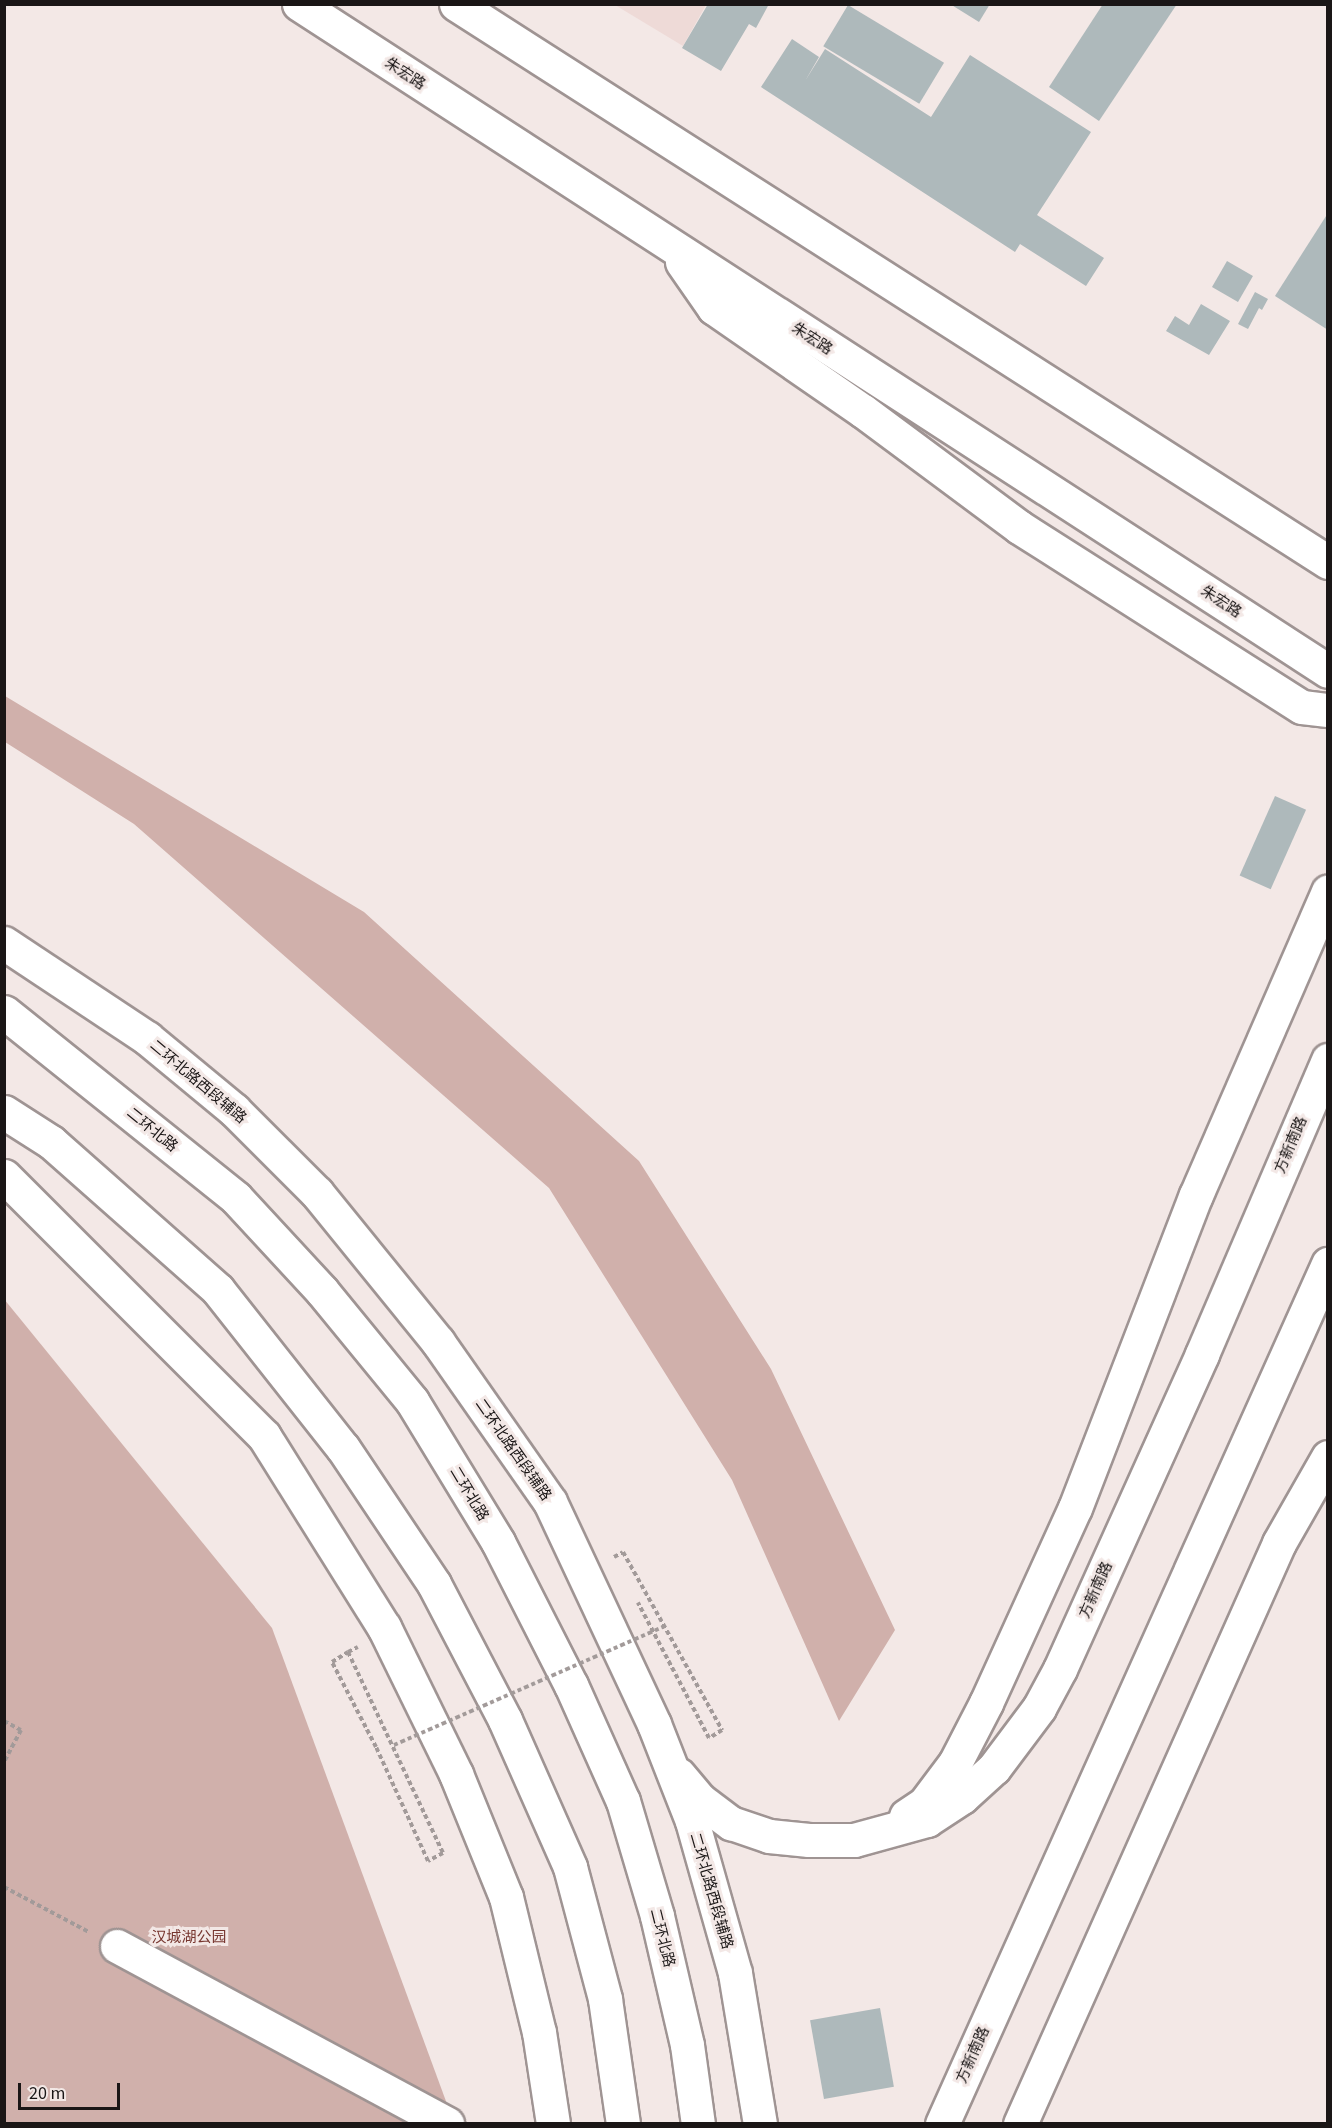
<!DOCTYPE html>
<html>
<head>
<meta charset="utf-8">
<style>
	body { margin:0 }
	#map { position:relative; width:1332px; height:2128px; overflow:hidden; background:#f3e8e6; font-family:"Source Sans 3","Noto Sans SC",sans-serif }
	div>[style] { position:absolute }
	.built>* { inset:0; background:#eedad7 }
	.green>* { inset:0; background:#d0b0ab }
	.building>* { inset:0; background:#aeb9bb; transform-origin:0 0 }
	.path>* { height:4px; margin-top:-2px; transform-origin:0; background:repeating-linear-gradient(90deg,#a29a99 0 4.5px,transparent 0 7.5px) }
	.roads { filter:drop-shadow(2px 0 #9f9493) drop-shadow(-2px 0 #9f9493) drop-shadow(0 2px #9f9493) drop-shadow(0 -2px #9f9493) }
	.minor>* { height:33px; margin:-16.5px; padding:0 16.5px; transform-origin:16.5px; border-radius:16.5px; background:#fff }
	.major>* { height:33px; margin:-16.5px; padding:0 16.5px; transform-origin:16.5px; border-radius:16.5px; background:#fff }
	.highway>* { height:33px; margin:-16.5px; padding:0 16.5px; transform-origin:16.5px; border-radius:16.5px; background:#fff }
	.path-bridge>* { height:4px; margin-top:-2px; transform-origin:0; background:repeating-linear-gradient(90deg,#a29a99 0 4.5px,transparent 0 7.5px) }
	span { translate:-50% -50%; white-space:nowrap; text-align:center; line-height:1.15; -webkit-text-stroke:6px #f3e8e6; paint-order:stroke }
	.street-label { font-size:15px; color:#1a1616 }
	.park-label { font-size:15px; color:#77362f }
	.frame { position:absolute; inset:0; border:6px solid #1a1616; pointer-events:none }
	.scale { position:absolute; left:18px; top:2083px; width:102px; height:27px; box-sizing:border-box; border:3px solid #1a1616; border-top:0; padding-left:8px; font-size:18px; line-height:21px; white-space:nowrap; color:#1a1616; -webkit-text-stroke:4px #f3e8e6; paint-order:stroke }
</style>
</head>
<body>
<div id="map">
	<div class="built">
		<i style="clip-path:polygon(615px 5px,706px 5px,683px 46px)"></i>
	</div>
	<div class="green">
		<i style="clip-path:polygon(5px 696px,364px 912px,639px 1161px,771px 1369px,895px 1630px,839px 1721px,732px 1480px,549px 1188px,134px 824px,5px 742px)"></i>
		<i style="clip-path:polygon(4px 1299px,272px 1628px,454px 2123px,5px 2123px)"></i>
	</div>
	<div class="building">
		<i style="clip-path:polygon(708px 4px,769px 4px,756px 28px,749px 24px,721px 71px,682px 48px)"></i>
		<i style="clip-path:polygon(950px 4px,990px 4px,979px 22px)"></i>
		<i style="clip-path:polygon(1103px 4px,1177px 4px,1099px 121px,1049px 87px)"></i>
		<i style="left:848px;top:5px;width:112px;height:48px;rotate:31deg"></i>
		<i style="clip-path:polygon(792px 39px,819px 57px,805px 81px,825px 49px,931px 117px,970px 55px,1091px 132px,1037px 215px,1104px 258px,1086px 286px,1020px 244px,1015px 252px,761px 87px)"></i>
		<i style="clip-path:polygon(1328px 213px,1328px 330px,1275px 296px)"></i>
		<i style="left:1227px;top:261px;width:30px;height:30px;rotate:30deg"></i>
		<i style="clip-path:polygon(1255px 292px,1268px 299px,1262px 310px,1259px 308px,1248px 329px,1238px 324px)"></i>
		<i style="clip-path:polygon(1201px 304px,1230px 321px,1209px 355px,1166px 331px,1175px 316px,1189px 325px)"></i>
		<i style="left:1275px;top:796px;width:34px;height:87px;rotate:24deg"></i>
		<i style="left:880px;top:2008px;width:80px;height:71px;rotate:80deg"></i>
	</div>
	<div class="path">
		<i style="left:614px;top:1557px;width:10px;rotate:-29deg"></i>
		<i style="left:623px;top:1552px;width:204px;rotate:60.9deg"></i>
		<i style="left:722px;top:1730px;width:15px;rotate:148deg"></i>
		<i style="left:709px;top:1738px;width:153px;rotate:-117.7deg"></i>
		<i style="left:348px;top:1652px;width:222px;rotate:64.7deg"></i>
		<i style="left:443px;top:1853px;width:17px;rotate:152deg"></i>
		<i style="left:428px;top:1861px;width:125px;rotate:-114.5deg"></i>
		<i style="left:376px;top:1747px;width:96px;rotate:-117.4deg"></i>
		<i style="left:332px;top:1662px;width:19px;rotate:-32deg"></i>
		<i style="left:348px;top:1652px;width:11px;rotate:-27deg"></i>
		<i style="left:4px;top:1721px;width:19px;rotate:28deg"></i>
		<i style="left:21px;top:1730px;width:36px;rotate:118deg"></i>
		<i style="left:4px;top:1887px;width:96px;rotate:27.9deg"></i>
	</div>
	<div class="roads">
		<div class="minor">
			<i style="left:117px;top:1946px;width:375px;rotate:28.3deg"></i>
		</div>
		<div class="major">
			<i style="left:299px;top:4px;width:1226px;rotate:32.95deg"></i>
			<i style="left:456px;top:4px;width:1035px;rotate:32.62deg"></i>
			<i style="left:682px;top:262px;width:56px;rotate:55.2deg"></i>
			<i style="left:714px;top:308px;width:181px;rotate:34.7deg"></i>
			<i style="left:863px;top:411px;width:194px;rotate:36.6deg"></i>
			<i style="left:1019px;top:527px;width:335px;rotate:32.5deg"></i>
			<i style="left:1302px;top:707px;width:26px;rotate:7deg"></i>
			<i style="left:4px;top:943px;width:172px;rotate:33.6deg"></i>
			<i style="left:147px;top:1038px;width:113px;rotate:39.6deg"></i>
			<i style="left:234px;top:1110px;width:117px;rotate:45deg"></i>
			<i style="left:317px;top:1193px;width:192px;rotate:50.9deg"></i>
			<i style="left:438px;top:1342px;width:195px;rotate:55deg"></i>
			<i style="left:550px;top:1502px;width:245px;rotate:64.9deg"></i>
			<i style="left:654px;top:1724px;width:104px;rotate:68.6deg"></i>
			<i style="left:692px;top:1821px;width:158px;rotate:74.2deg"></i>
			<i style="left:735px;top:1973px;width:153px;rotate:80.6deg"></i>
			<i style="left:4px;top:1176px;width:368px;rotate:45deg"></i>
			<i style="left:264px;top:1436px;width:226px;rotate:57.9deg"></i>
			<i style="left:384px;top:1627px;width:164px;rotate:63.9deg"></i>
			<i style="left:456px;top:1774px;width:133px;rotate:67.9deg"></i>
			<i style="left:506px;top:1897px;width:139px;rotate:76.3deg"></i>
			<i style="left:539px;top:2032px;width:93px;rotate:81.3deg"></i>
			<i style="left:679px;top:1775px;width:33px;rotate:50deg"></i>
			<i style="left:700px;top:1800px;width:39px;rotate:37deg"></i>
			<i style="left:731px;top:1823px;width:40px;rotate:18.9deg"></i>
			<i style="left:769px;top:1836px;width:40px;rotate:5.7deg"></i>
			<i style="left:809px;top:1840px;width:45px"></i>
			<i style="left:854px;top:1840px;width:76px;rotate:-15.3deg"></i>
			<i style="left:927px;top:1820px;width:42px;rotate:-33.3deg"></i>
			<i style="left:962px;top:1797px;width:43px;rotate:-42.2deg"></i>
			<i style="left:994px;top:1768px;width:75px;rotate:-53.1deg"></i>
			<i style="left:1039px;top:1708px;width:44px;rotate:-61.7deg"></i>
			<i style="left:1060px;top:1669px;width:346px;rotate:-65.7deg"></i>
			<i style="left:1202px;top:1354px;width:320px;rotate:-66.8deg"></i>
			<i style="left:906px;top:1816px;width:23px;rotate:-34deg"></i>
			<i style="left:925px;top:1803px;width:50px;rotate:-53.1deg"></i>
			<i style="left:955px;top:1763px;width:68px;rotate:-62.7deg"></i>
			<i style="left:986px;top:1703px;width:214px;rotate:-65.5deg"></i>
			<i style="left:1075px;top:1508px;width:336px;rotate:-68.9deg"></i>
			<i style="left:1196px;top:1195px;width:331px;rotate:-66.5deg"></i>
			<i style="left:942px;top:2124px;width:943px;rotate:-65.83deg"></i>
			<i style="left:1020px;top:2124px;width:636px;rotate:-65.97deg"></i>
			<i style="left:1279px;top:1543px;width:99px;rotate:-60.3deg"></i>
		</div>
		<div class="highway">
			<i style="left:4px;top:1012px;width:297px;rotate:38.7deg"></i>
			<i style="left:236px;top:1198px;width:127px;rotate:47.2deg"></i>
			<i style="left:322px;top:1291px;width:142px;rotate:50.7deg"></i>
			<i style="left:412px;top:1401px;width:165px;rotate:58.6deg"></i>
			<i style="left:498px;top:1542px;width:161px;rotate:63deg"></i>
			<i style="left:571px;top:1685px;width:127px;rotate:65.9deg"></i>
			<i style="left:623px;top:1801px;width:120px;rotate:73.5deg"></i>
			<i style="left:657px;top:1916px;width:132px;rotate:76.9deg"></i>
			<i style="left:687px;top:2045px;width:80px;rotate:82.1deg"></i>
			<i style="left:4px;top:1112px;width:56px;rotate:32.6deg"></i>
			<i style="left:51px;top:1142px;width:223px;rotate:41.5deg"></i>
			<i style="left:218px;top:1290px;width:201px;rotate:51.7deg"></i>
			<i style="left:343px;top:1448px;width:164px;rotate:56.2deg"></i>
			<i style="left:434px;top:1584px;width:153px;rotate:62.4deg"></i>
			<i style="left:505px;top:1720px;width:161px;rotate:66.1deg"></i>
			<i style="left:570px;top:1867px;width:137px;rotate:75.1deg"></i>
			<i style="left:605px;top:1999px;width:126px;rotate:81.8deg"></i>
		</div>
	</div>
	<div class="path-bridge">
		<i style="left:394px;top:1745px;width:296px;rotate:-23.7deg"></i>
	</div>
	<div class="street-label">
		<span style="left:405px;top:74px;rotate:33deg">朱宏路</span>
		<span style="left:812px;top:339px;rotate:33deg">朱宏路</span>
		<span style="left:1221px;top:602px;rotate:33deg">朱宏路</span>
		<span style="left:198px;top:1082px;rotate:40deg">二环北路西段辅路</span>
		<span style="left:152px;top:1130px;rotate:39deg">二环北路</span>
		<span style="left:1291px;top:1145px;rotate:-67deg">方新南路</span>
		<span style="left:513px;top:1450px;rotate:55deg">二环北路西段辅路</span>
		<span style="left:469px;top:1494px;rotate:59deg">二环北路</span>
		<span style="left:1096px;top:1590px;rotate:-66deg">方新南路</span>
		<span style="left:711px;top:1891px;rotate:74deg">二环北路西段辅路</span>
		<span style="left:662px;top:1938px;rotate:76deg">二环北路</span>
		<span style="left:973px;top:2055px;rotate:-66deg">方新南路</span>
	</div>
	<div class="park-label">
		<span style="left:189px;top:1938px">汉城湖公园</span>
	</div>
	<div class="frame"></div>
	<div class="scale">20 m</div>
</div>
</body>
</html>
